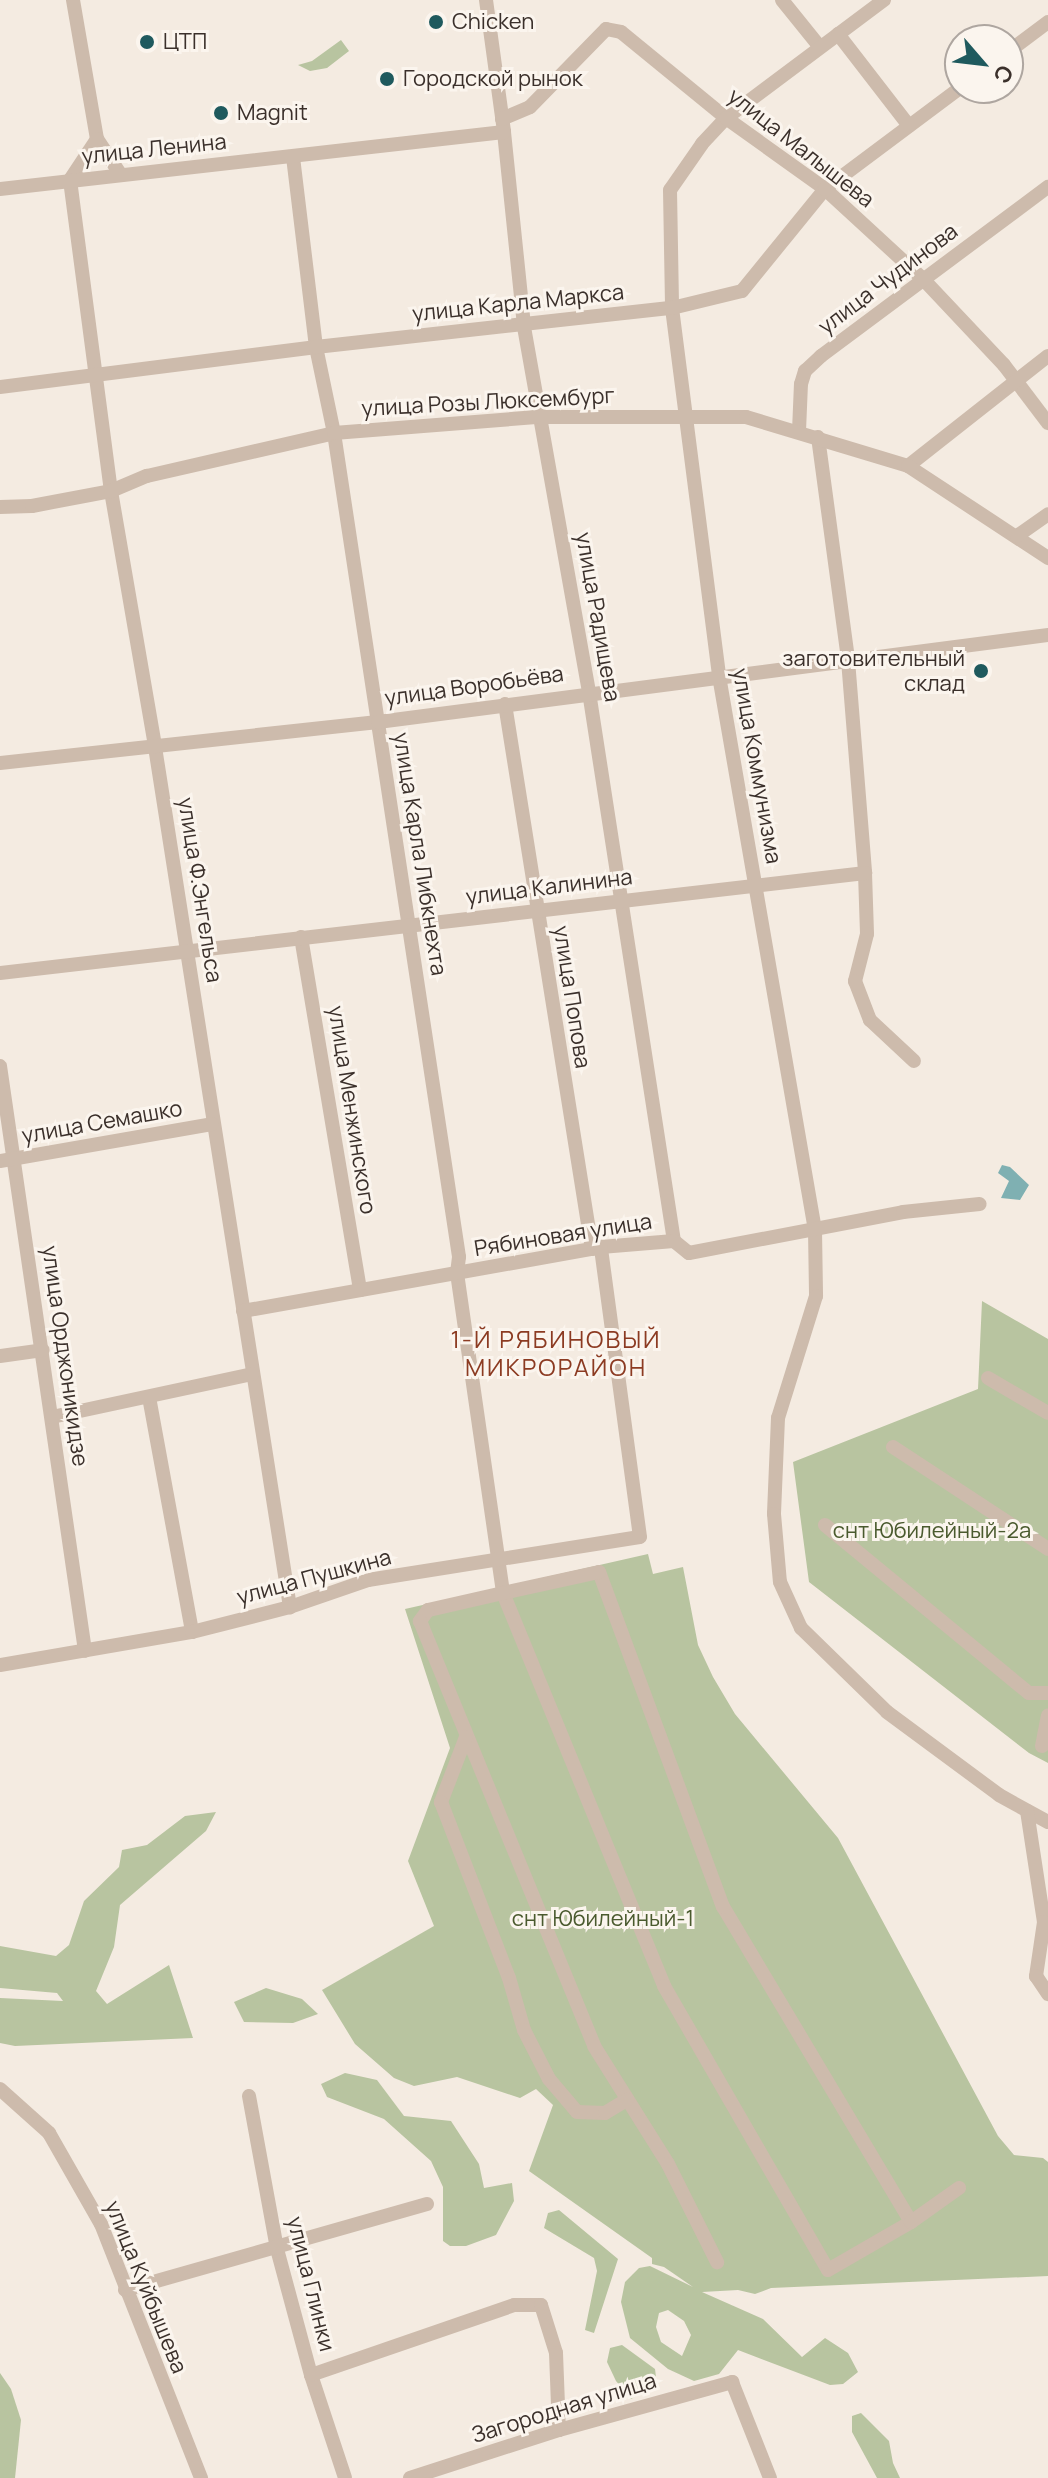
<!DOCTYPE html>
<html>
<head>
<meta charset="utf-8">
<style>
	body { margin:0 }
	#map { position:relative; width:1048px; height:2478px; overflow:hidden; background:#f4ebe1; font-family:Manrope,sans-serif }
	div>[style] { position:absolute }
	.green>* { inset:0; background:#b8c4a0 }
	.water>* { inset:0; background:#7fb0b2 }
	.street>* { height:14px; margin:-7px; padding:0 7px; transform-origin:7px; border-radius:7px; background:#cdbbac }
	.dots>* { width:22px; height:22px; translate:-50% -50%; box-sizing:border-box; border:4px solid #fbf5ee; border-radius:50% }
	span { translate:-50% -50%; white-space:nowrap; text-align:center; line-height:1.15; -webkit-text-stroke:6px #fbf5ee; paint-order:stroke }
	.poi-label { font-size:22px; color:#3b302b }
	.left { translate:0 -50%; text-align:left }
	.right { translate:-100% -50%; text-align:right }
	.street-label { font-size:22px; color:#3b302b }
	.park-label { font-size:22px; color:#4a5a2e }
	.neighbourhood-label { font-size:24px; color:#8c3b22; letter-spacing:2px }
	.north { position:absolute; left:944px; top:24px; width:80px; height:80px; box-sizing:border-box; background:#fbf5ee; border:2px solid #aea6a0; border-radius:50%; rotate:118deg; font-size:22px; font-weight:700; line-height:32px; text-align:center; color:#3b302b }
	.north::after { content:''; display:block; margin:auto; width:28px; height:36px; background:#1f5a5e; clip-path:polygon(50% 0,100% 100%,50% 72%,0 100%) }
</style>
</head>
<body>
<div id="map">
	<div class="green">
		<i style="clip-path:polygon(341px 40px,349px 51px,327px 68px,310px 71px,298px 65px,312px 61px)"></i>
		<i style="clip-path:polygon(982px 1301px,1048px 1339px,1048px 1763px,1029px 1753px,809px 1582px,793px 1462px,978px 1389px)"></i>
		<i style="clip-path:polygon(evenodd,648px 1554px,653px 1574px,683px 1567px,698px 1645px,713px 1677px,735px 1714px,838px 1838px,998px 2136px,1014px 2155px,1043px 2158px,1048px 2162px,1048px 2276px,771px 2288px,755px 2294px,738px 2290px,702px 2292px,763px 2319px,802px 2357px,825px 2338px,848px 2353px,858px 2372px,843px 2384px,830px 2385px,738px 2350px,719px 2374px,694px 2381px,668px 2369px,630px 2338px,621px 2302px,625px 2282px,639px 2268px,650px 2266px,693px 2287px,664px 2267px,652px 2264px,652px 2258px,529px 2171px,553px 2105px,536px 2089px,520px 2098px,457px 2077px,414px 2086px,394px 2078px,355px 2044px,322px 1990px,434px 1926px,408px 1861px,450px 1748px,405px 1609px,648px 1554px,668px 2310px,684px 2321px,691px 2335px,682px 2356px,661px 2342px,656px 2327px,659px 2313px,668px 2310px)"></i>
		<i style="clip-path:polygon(216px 1812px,206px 1831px,120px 1905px,114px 1947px,96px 1991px,107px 2004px,169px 1965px,193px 2038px,15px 2046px,0 2043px,0 1998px,63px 2001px,57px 1993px,0 1988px,0 1946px,56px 1956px,69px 1945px,84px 1901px,119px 1867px,122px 1850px,147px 1845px,185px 1816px)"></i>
		<i style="clip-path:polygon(266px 1988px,302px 1999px,318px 2014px,293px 2023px,244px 2022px,234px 2002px)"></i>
		<i style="clip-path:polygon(345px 2073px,377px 2080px,404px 2116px,451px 2121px,479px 2164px,484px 2188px,512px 2183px,514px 2201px,496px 2235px,466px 2246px,450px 2246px,443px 2241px,443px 2187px,431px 2161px,384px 2119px,327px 2097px,321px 2084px)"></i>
		<i style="clip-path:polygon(559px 2210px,618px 2259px,594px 2333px,585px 2330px,597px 2271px,594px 2258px,544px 2228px,548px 2213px)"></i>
		<i style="clip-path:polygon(622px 2345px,655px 2369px,657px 2385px,631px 2399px,616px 2381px,607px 2362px,610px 2348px)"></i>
		<i style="clip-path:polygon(0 2373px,11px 2389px,21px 2420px,15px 2478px,0 2478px)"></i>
		<i style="clip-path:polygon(861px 2413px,889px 2441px,893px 2463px,900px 2478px,877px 2478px,852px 2432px,852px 2416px)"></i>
	</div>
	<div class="water">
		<i style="clip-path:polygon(1002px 1165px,1010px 1167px,1029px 1185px,1020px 1200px,1001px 1198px,1009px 1181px,998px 1173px)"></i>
	</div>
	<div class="street">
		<i style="left:73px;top:0;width:141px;rotate:80.2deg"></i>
		<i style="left:97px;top:139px;width:43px;rotate:56.3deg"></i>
		<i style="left:486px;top:0;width:133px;rotate:82.2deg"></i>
		<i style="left:504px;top:132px;width:196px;rotate:84.1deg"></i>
		<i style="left:524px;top:327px;width:371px;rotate:79.9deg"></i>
		<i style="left:589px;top:692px;width:556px;rotate:81.2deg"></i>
		<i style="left:782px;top:0;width:59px;rotate:51.2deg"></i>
		<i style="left:884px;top:0;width:197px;rotate:143.2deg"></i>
		<i style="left:726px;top:118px;width:35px;rotate:133deg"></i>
		<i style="left:702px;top:144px;width:56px;rotate:124.8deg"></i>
		<i style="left:670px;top:190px;width:118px;rotate:89deg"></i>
		<i style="left:672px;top:308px;width:371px;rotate:82.7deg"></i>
		<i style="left:719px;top:676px;width:562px;rotate:80.17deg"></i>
		<i style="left:815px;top:1230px;width:66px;rotate:89.1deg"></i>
		<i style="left:816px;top:1296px;width:128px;rotate:107.3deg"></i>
		<i style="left:778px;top:1418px;width:96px;rotate:92.4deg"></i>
		<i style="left:774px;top:1514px;width:68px;rotate:85deg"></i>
		<i style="left:780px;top:1582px;width:51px;rotate:65.5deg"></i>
		<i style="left:801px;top:1628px;width:120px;rotate:44.3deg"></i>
		<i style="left:887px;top:1712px;width:139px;rotate:36.5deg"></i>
		<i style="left:999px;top:1795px;width:56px;rotate:28.9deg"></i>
		<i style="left:838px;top:34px;width:116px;rotate:52.3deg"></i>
		<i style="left:1008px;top:52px;width:50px;rotate:-36.9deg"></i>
		<i style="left:502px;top:119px;width:30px;rotate:-23deg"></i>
		<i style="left:530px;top:107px;width:109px;rotate:-45.7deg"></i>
		<i style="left:606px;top:29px;width:15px;rotate:11deg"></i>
		<i style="left:621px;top:32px;width:136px;rotate:39.3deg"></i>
		<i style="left:726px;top:118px;width:122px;rotate:35.6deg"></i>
		<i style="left:825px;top:189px;width:133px;rotate:42.6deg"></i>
		<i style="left:923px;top:279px;width:118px;rotate:46.7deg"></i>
		<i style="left:1004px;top:365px;width:73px;rotate:52.8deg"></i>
		<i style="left:97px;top:139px;width:49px;rotate:123.4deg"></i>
		<i style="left:70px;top:180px;width:314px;rotate:82.5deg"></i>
		<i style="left:111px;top:491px;width:260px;rotate:80.2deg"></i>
		<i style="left:155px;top:747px;width:871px;rotate:81.08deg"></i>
		<i style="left:293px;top:157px;width:191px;rotate:83.1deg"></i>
		<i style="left:316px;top:347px;width:88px;rotate:78.2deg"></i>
		<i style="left:334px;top:433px;width:833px;rotate:81.37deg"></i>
		<i style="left:459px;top:1257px;width:16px;rotate:97deg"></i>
		<i style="left:457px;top:1273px;width:323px;rotate:81.8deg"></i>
		<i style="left:503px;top:1593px;width:425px;rotate:67.7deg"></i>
		<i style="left:664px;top:1986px;width:328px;rotate:60deg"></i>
		<i style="left:828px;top:2270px;width:96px;rotate:-30deg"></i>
		<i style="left:911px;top:2222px;width:367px;rotate:-120.8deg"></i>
		<i style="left:723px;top:1907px;width:357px;rotate:-110.3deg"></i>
		<i style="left:599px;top:1572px;width:98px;rotate:167.7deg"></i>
		<i style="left:503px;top:1593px;width:77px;rotate:167.2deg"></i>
		<i style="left:428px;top:1610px;width:14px;rotate:126deg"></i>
		<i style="left:420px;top:1621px;width:459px;rotate:67.7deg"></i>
		<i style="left:594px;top:2046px;width:139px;rotate:57.9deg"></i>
		<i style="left:668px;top:2164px;width:110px;rotate:63.4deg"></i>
		<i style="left:0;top:189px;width:507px;rotate:-6.45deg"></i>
		<i style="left:0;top:387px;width:319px;rotate:-7.2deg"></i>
		<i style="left:316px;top:347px;width:358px;rotate:-6.3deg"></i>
		<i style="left:672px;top:308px;width:72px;rotate:-13.7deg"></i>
		<i style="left:742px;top:291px;width:132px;rotate:-50.9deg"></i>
		<i style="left:825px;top:189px;width:169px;rotate:-36.8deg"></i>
		<i style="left:799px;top:431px;width:47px;rotate:-87.6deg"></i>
		<i style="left:801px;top:384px;width:14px;rotate:-73deg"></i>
		<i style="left:805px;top:371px;width:22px;rotate:-43deg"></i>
		<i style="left:821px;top:356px;width:283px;rotate:-36.7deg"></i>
		<i style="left:818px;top:437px;width:225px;rotate:82.3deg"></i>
		<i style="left:848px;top:660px;width:214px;rotate:85.4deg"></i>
		<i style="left:865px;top:873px;width:61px;rotate:88.1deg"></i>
		<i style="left:867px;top:934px;width:49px;rotate:104.3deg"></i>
		<i style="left:855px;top:981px;width:42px;rotate:69deg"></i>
		<i style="left:870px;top:1020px;width:60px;rotate:43deg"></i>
		<i style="left:908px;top:466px;width:178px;rotate:-38.2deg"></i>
		<i style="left:0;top:507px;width:32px;rotate:-2deg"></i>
		<i style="left:32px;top:506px;width:80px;rotate:-10.8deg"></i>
		<i style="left:111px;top:491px;width:39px;rotate:-23deg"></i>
		<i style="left:147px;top:476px;width:192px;rotate:-12.9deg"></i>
		<i style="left:334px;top:433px;width:206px;rotate:-4.5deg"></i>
		<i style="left:539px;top:417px;width:207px"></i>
		<i style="left:746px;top:417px;width:169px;rotate:16.8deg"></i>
		<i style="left:908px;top:466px;width:168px;rotate:33.3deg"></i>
		<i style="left:1017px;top:536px;width:38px;rotate:-35deg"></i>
		<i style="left:505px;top:704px;width:552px;rotate:80.93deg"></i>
		<i style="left:0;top:763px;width:380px;rotate:-6.2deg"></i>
		<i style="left:378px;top:722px;width:676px;rotate:-7.4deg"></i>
		<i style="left:301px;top:937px;width:358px;rotate:80.5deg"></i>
		<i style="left:0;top:973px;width:871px;rotate:-6.59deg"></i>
		<i style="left:0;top:1066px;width:591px;rotate:81.73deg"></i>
		<i style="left:0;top:1161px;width:215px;rotate:-9.9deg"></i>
		<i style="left:243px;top:1311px;width:364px;rotate:-10.1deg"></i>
		<i style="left:601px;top:1247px;width:73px;rotate:-4.7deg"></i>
		<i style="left:674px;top:1241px;width:19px;rotate:39deg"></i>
		<i style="left:689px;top:1253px;width:218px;rotate:-10.8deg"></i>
		<i style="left:903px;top:1212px;width:77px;rotate:-5.9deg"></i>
		<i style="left:0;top:1356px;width:43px;rotate:-7.9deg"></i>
		<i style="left:988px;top:1378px;width:69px;rotate:30.3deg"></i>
		<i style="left:149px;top:1397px;width:239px;rotate:79.6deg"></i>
		<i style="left:52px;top:1417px;width:205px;rotate:-12.1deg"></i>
		<i style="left:893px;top:1447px;width:186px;rotate:33.3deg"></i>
		<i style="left:825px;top:1525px;width:264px;rotate:39.5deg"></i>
		<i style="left:1029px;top:1693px;width:19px"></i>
		<i style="left:0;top:1665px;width:195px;rotate:-9.8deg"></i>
		<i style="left:192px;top:1632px;width:101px;rotate:-14.3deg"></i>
		<i style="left:290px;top:1607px;width:83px;rotate:-19.1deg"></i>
		<i style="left:368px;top:1580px;width:275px;rotate:-9deg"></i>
		<i style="left:640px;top:1537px;width:293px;rotate:-97.7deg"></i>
		<i style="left:466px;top:1737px;width:70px;rotate:111deg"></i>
		<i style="left:441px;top:1802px;width:189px;rotate:68.9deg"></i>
		<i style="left:509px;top:1978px;width:54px;rotate:73.9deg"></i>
		<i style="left:524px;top:2030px;width:55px;rotate:63deg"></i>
		<i style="left:549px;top:2079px;width:43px;rotate:49.7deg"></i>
		<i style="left:577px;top:2112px;width:28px;rotate:2deg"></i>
		<i style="left:605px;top:2113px;width:26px;rotate:-31deg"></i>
		<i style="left:1042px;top:1746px;width:31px;rotate:-79deg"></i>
		<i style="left:1027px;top:1811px;width:112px;rotate:81.3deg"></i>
		<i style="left:1044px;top:1922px;width:55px;rotate:98.4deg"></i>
		<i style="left:1036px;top:1976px;width:22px;rotate:56deg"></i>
		<i style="left:0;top:2089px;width:66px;rotate:41.9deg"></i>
		<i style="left:49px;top:2133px;width:105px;rotate:60.3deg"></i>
		<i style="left:101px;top:2224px;width:273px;rotate:68.5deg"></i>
		<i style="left:249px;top:2096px;width:156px;rotate:79.6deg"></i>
		<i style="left:277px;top:2249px;width:131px;rotate:74.9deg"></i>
		<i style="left:311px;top:2375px;width:108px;rotate:71.7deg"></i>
		<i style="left:911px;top:2222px;width:59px;rotate:-35.3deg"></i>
		<i style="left:125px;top:2290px;width:314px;rotate:-15.9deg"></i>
		<i style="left:311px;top:2375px;width:215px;rotate:-19deg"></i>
		<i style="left:514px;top:2305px;width:27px"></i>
		<i style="left:541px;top:2305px;width:50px;rotate:72.6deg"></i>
		<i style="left:556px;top:2353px;width:77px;rotate:87.8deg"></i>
		<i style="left:410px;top:2478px;width:157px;rotate:-17.9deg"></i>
		<i style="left:559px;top:2430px;width:180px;rotate:-15.5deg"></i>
		<i style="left:732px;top:2382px;width:103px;rotate:68.4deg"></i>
	</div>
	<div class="dots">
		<i style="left:436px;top:22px;background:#1f5a5e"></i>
		<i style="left:147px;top:42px;background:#1f5a5e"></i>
		<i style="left:387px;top:79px;background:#1f5a5e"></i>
		<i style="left:221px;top:113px;background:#1f5a5e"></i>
		<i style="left:981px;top:671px;background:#1f5a5e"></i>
	</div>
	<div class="poi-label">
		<span class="left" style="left:452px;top:22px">Chicken</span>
		<span class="left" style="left:163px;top:42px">ЦТП</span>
		<span class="left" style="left:403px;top:79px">Городской рынок</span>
		<span class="left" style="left:237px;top:113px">Magnit</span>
		<span class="right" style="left:965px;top:671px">заготовительный<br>склад</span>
	</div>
	<div class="street-label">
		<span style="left:801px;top:148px;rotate:38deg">улица Малышева</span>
		<span style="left:154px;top:149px;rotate:-6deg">улица Ленина</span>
		<span style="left:888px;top:279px;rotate:-37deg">улица Чудинова</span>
		<span style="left:518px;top:303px;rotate:-6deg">улица Карла Маркса</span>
		<span style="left:488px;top:402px;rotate:-3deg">улица Розы Люксембург</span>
		<span style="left:598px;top:617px;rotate:80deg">улица Радищева</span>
		<span style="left:474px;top:686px;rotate:-8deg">улица Воробьёва</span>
		<span style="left:757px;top:766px;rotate:80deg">улица Коммунизма</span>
		<span style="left:420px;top:854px;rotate:81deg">улица Карла Либкнехта</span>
		<span style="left:549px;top:887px;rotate:-7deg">улица Калинина</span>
		<span style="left:200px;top:890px;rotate:81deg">улица Ф.Энгельса</span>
		<span style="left:572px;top:997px;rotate:81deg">улица Попова</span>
		<span style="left:352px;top:1110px;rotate:81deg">улица Менжинского</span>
		<span style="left:102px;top:1122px;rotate:-10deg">улица Семашко</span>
		<span style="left:563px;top:1235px;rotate:-9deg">Рябиновая улица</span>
		<span style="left:65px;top:1356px;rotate:82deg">улица Орджоникидзе</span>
		<span style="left:314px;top:1577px;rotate:-15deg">улица Пушкина</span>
		<span style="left:311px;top:2284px;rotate:76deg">улица Глинки</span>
		<span style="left:146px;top:2287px;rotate:68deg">улица Куйбышева</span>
		<span style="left:564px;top:2408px;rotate:-17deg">Загородная улица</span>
	</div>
	<div class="park-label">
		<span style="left:932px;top:1531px">снт Юбилейный-2а</span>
		<span style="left:603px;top:1919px">снт Юбилейный-1</span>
	</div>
	<div class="neighbourhood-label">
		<span style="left:556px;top:1353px">1-Й РЯБИНОВЫЙ<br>МИКРОРАЙОН</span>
	</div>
	<div class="north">С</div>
</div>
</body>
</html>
